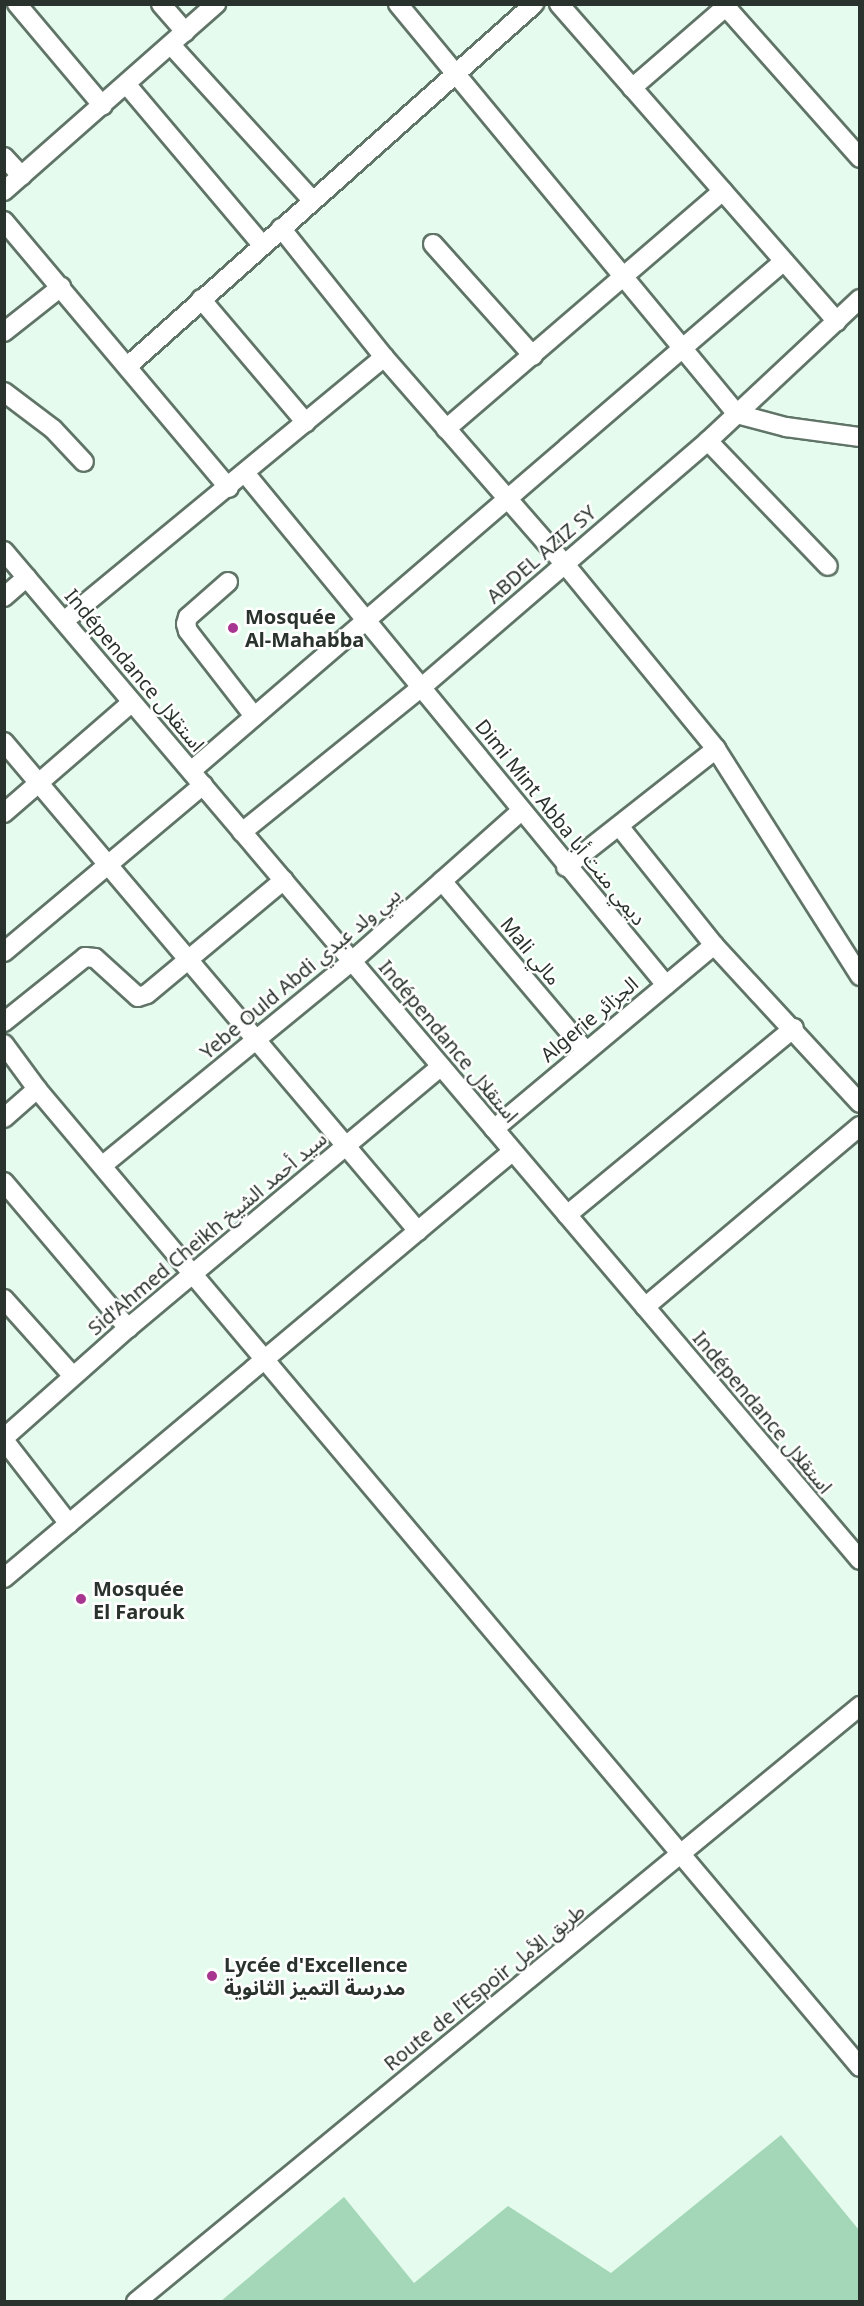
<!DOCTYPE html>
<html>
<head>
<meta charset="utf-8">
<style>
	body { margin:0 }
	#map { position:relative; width:864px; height:2306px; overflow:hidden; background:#e5fbed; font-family:"Noto Sans","Noto Sans Arabic",sans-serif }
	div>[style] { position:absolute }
	.green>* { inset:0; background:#a3d7b7 }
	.roads { filter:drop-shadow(2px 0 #607467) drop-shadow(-2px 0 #607467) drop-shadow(0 2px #607467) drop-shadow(0 -2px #607467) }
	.minor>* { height:18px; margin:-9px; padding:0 9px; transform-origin:9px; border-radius:9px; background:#fff }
	.dots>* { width:16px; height:16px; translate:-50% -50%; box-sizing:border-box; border:3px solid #fff; border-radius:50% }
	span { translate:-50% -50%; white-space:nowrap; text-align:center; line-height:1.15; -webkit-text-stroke:5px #fff; paint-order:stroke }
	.street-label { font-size:20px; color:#29322c }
	.poi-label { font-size:20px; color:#29322c; font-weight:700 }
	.left { translate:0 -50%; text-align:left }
	.frame { position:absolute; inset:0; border:6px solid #29322c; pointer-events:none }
</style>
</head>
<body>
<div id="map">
	<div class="green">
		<i style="clip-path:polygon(781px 2135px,859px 2230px,859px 2301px,221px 2301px,344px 2197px,414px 2283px,508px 2206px,611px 2273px)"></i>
	</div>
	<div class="roads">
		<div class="minor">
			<i style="left:17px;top:4px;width:133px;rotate:49.9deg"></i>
			<i style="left:161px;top:4px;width:37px;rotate:49deg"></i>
			<i style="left:398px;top:4px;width:532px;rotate:50.42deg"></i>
			<i style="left:737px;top:414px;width:51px;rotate:14.9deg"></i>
			<i style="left:786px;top:427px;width:75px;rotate:7.7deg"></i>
			<i style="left:559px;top:4px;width:422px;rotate:48.8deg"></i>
			<i style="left:726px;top:7px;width:202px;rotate:48.4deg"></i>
			<i style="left:171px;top:45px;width:210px;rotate:47.7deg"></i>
			<i style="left:127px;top:85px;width:209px;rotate:49.8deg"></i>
			<i style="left:632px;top:88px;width:128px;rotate:-40.9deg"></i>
			<i style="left:4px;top:157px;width:26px;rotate:47deg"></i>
			<i style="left:4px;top:191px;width:283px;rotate:-41.4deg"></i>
			<i style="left:4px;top:221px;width:349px;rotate:49.9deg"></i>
			<i style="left:281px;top:228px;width:165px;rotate:51.4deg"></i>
			<i style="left:384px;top:357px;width:274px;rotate:48.9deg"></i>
			<i style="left:564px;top:563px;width:240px;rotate:50.7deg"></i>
			<i style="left:716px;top:749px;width:269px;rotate:57.6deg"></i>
			<i style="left:433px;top:244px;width:150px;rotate:48.2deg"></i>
			<i style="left:201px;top:299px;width:162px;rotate:49.7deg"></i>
			<i style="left:4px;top:332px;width:73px;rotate:-38.3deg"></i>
			<i style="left:129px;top:365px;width:543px;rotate:-41.71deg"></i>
			<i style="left:4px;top:392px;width:61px;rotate:37.1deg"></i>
			<i style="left:53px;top:429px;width:45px;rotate:46.8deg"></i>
			<i style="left:446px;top:429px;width:365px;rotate:-40.7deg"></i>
			<i style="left:708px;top:441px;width:173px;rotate:46.2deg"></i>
			<i style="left:245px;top:473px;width:663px;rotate:50.57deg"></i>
			<i style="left:4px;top:551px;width:1323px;rotate:49.69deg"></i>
			<i style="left:228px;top:582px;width:53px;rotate:138.8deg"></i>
			<i style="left:188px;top:617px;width:7px;rotate:106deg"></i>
			<i style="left:186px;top:624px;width:7px;rotate:74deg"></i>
			<i style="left:188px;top:631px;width:108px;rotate:52.2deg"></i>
			<i style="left:4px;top:597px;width:30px;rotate:-41deg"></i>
			<i style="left:64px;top:621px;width:415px;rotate:-39.5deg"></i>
			<i style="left:4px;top:742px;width:641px;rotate:49.75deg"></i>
			<i style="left:191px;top:771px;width:782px;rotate:-40.7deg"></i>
			<i style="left:4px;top:813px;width:169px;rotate:-40.9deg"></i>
			<i style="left:619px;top:826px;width:152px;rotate:51.4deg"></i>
			<i style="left:714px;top:945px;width:215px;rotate:47.3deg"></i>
			<i style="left:242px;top:832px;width:231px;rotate:-38.9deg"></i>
			<i style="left:422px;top:687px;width:377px;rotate:-40.7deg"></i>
			<i style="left:708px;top:441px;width:208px;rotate:-43.1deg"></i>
			<i style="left:566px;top:867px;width:191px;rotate:-38.2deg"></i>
			<i style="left:442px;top:881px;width:221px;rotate:49.8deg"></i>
			<i style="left:4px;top:952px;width:260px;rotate:-40deg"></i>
			<i style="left:4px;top:1022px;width:104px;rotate:-38.7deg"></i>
			<i style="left:85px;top:957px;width:10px;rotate:6deg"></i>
			<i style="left:95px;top:958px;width:58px;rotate:42.2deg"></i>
			<i style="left:138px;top:997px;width:9px;rotate:-18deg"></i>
			<i style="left:147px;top:994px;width:178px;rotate:-39.8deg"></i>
			<i style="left:4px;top:1044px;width:56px;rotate:53.7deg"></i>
			<i style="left:37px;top:1089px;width:1278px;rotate:49.92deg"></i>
			<i style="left:4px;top:1118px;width:44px;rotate:-41.3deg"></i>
			<i style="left:494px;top:1129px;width:287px;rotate:-39.9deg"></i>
			<i style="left:103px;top:1165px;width:322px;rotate:-39.3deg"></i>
			<i style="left:352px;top:961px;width:226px;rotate:-41.6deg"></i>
			<i style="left:4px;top:1182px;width:192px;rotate:49.7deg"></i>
			<i style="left:567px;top:1215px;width:294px;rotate:-39.5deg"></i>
			<i style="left:4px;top:1299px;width:102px;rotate:48.2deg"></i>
			<i style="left:645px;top:1307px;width:281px;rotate:-40.1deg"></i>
			<i style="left:4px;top:1438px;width:166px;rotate:-41.6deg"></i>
			<i style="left:128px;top:1328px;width:408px;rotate:-39.9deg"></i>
			<i style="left:4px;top:1440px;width:106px;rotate:52.3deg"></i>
			<i style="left:4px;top:1578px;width:664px;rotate:-39.99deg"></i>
			<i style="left:136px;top:2302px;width:938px;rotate:-39.46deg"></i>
		</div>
	</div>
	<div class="dots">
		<i style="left:233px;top:628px;background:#a8358f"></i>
		<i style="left:81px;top:1599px;background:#a8358f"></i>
		<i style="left:212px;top:1976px;background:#a8358f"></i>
	</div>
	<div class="street-label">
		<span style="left:541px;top:554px;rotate:-41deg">ABDEL AZIZ SY</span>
		<span style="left:135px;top:670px;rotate:50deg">Indépendance استقلال</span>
		<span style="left:561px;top:822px;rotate:51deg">Dimi Mint Abba ديمي منت أبا</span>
		<span style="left:531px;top:951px;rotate:50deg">Mali مالي</span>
		<span style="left:300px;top:973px;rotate:-40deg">Yebe Ould Abdi يبي ولد عبدي</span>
		<span style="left:589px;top:1019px;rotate:-40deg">Algerie الجزائر</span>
		<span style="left:449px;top:1041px;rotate:50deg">Indépendance استقلال</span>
		<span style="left:207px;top:1233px;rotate:-40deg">Sid'Ahmed Cheikh سيد أحمد الشيخ</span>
		<span style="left:763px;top:1412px;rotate:50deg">Indépendance استقلال</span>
		<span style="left:484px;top:1987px;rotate:-39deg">Route de l’Espoir طريق الأمل</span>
	</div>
	<div class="poi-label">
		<span class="left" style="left:245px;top:628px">Mosquée<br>Al-Mahabba</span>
		<span class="left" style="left:93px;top:1600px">Mosquée<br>El Farouk</span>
		<span class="left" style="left:224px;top:1976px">Lycée d'Excellence<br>مدرسة التميز الثانوية</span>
	</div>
	<div class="frame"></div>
</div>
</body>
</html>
